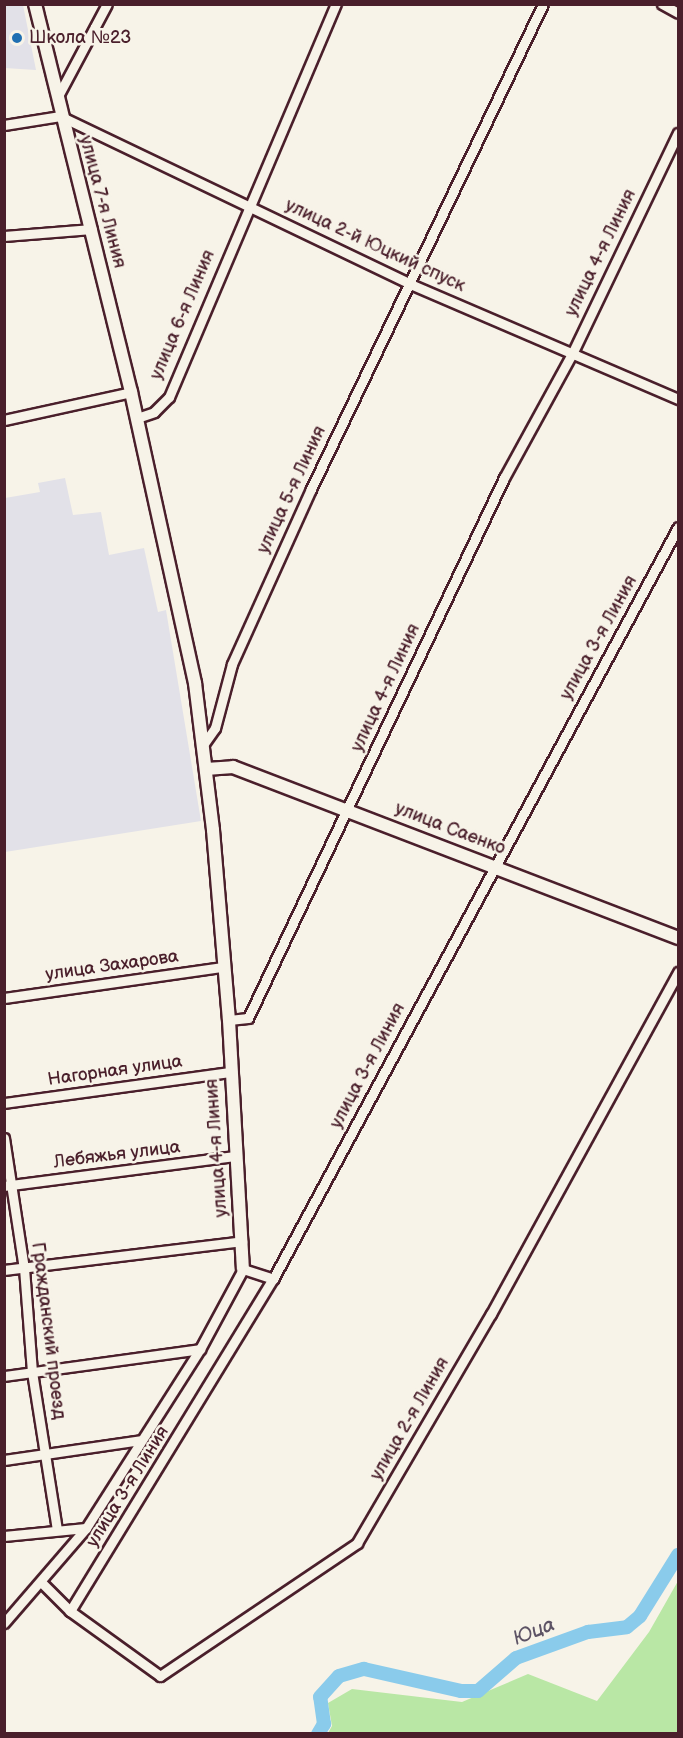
<!DOCTYPE html>
<html>
<head>
<meta charset="utf-8">
<style>
	body { margin:0 }
	#map { position:relative; width:683px; height:1738px; overflow:hidden; background:#f7f3e8; font-family:"Balsamiq Sans",sans-serif }
	div>[style] { position:absolute }
	.built>* { inset:0; background:#e2e1e8 }
	.green>* { inset:0; background:#b9e7a5 }
	.river>* { height:14px; margin:-7px; padding:0 7px; transform-origin:7px; border-radius:7px; background:#8acbeb }
	.roads { filter:drop-shadow(2px 0 #4a1f2b) drop-shadow(-2px 0 #4a1f2b) drop-shadow(0 2px #4a1f2b) drop-shadow(0 -2px #4a1f2b) }
	.street>* { height:9px; margin:-4.5px; padding:0 4.5px; transform-origin:4.5px; border-radius:4.5px; background:#f7f3e8 }
	.secondary>* { height:12px; margin:-6px; padding:0 6px; transform-origin:6px; border-radius:6px; background:#f7f3e8 }
	.dots>* { width:16px; height:16px; translate:-50% -50%; box-sizing:border-box; border:3px solid #f7f3e8; border-radius:50% }
	span { translate:-50% -50%; white-space:nowrap; text-align:center; line-height:1.15; -webkit-text-stroke:5px #f7f3e8; paint-order:stroke }
	.poi-label { font-size:18px; color:#4a1f2b }
	.left { translate:0 -50%; text-align:left }
	.street-label { font-size:18px; color:#4a1f2b }
	.water-label { font-size:20px; color:#5d5365; font-style:italic }
	.frame { position:absolute; inset:0; border:6px solid #4a1f2b; pointer-events:none }
</style>
</head>
<body>
<div id="map">
	<div class="built">
		<i style="clip-path:polygon(4px 5px,23px 5px,36px 70px,5px 68px)"></i>
		<i style="clip-path:polygon(65px 478px,73px 515px,101px 512px,109px 555px,144px 548px,158px 612px,166px 610px,201px 821px,5px 852px,5px 498px,40px 492px,38px 483px)"></i>
	</div>
	<div class="green">
		<i style="clip-path:polygon(678px 1581px,678px 1733px,328px 1733px,332px 1726px,328px 1703px,352px 1689px,462px 1702px,528px 1674px,597px 1701px,649px 1632px)"></i>
	</div>
	<div class="river">
		<i style="left:318px;top:1734px;width:12px;rotate:-59deg"></i>
		<i style="left:324px;top:1724px;width:27px;rotate:-98deg"></i>
		<i style="left:320px;top:1697px;width:28px;rotate:-48deg"></i>
		<i style="left:339px;top:1676px;width:26px;rotate:-16deg"></i>
		<i style="left:364px;top:1669px;width:99px;rotate:12.8deg"></i>
		<i style="left:461px;top:1691px;width:17px"></i>
		<i style="left:478px;top:1691px;width:50px;rotate:-41deg"></i>
		<i style="left:516px;top:1658px;width:77px;rotate:-19.9deg"></i>
		<i style="left:588px;top:1632px;width:39px;rotate:-7deg"></i>
		<i style="left:627px;top:1627px;width:17px;rotate:-40deg"></i>
		<i style="left:640px;top:1616px;width:72px;rotate:-58.1deg"></i>
	</div>
	<div class="roads">
		<div class="street">
			<i style="left:662px;top:4px;width:18px;rotate:29deg"></i>
			<i style="left:57px;top:98px;width:106px;rotate:-62deg"></i>
			<i style="left:4px;top:125px;width:57px;rotate:-9.1deg"></i>
			<i style="left:60px;top:116px;width:388px;rotate:25.6deg"></i>
			<i style="left:410px;top:284px;width:292px;rotate:23.2deg"></i>
			<i style="left:4px;top:236px;width:88px;rotate:-4.5deg"></i>
			<i style="left:137px;top:418px;width:18px;rotate:-19deg"></i>
			<i style="left:154px;top:412px;width:21px;rotate:-45deg"></i>
			<i style="left:169px;top:397px;width:427px;rotate:-67deg"></i>
			<i style="left:4px;top:420px;width:130px;rotate:-12.4deg"></i>
			<i style="left:203px;top:745px;width:21px;rotate:-55deg"></i>
			<i style="left:215px;top:728px;width:66px;rotate:-75.1deg"></i>
			<i style="left:232px;top:664px;width:192px;rotate:-65.7deg"></i>
			<i style="left:311px;top:489px;width:538px;rotate:-64.44deg"></i>
			<i style="left:4px;top:998px;width:221px;rotate:-8.1deg"></i>
			<i style="left:229px;top:1020px;width:19px;rotate:-6deg"></i>
			<i style="left:248px;top:1018px;width:598px;rotate:-64.64deg"></i>
			<i style="left:504px;top:478px;width:141px;rotate:-61.3deg"></i>
			<i style="left:572px;top:354px;width:245px;rotate:-64.4deg"></i>
			<i style="left:4px;top:1103px;width:227px;rotate:-7.8deg"></i>
			<i style="left:4px;top:1138px;width:132px;rotate:81.3deg"></i>
			<i style="left:24px;top:1268px;width:104px;rotate:85.6deg"></i>
			<i style="left:32px;top:1372px;width:159px;rotate:81deg"></i>
			<i style="left:4px;top:1186px;width:232px;rotate:-7.4deg"></i>
			<i style="left:4px;top:1270px;width:240px;rotate:-6.9deg"></i>
			<i style="left:4px;top:1376px;width:198px;rotate:-7.8deg"></i>
			<i style="left:4px;top:1460px;width:138px;rotate:-8.3deg"></i>
			<i style="left:4px;top:1536px;width:82px;rotate:-5.6deg"></i>
			<i style="left:42px;top:1583px;width:40px;rotate:45deg"></i>
			<i style="left:70px;top:1611px;width:111px;rotate:35.8deg"></i>
			<i style="left:160px;top:1676px;width:238px;rotate:-34deg"></i>
			<i style="left:357px;top:1543px;width:265px;rotate:-59.7deg"></i>
			<i style="left:491px;top:1314px;width:390px;rotate:-61.3deg"></i>
			<i style="left:70px;top:1611px;width:389px;rotate:-58.6deg"></i>
			<i style="left:273px;top:1279px;width:854px;rotate:-61.69deg"></i>
			<i style="left:4px;top:1623px;width:125px;rotate:-49.2deg"></i>
			<i style="left:86px;top:1528px;width:212px;rotate:-57.5deg"></i>
			<i style="left:200px;top:1349px;width:91px;rotate:-61.7deg"></i>
			<i style="left:243px;top:1269px;width:32px;rotate:18deg"></i>
		</div>
		<div class="secondary">
			<i style="left:35px;top:4px;width:400px;rotate:76.1deg"></i>
			<i style="left:131px;top:392px;width:298px;rotate:77.6deg"></i>
			<i style="left:195px;top:683px;width:148px;rotate:83deg"></i>
			<i style="left:213px;top:830px;width:191px;rotate:85.2deg"></i>
			<i style="left:229px;top:1020px;width:249px;rotate:86.8deg"></i>
			<i style="left:206px;top:769px;width:27px;rotate:-4deg"></i>
			<i style="left:233px;top:767px;width:477px;rotate:21deg"></i>
		</div>
	</div>
	<div class="dots">
		<i style="left:17px;top:38px;background:#1f6fb2"></i>
	</div>
	<div class="poi-label">
		<span class="left" style="left:29px;top:38px">Школа №23</span>
	</div>
	<div class="street-label">
		<span style="left:102px;top:202px;rotate:75deg">улица 7-я Линия</span>
		<span style="left:375px;top:246px;rotate:25deg">улица 2-й Юцкий спуск</span>
		<span style="left:601px;top:253px;rotate:-64deg">улица 4-я Линия</span>
		<span style="left:183px;top:315px;rotate:-67deg">улица 6-я Линия</span>
		<span style="left:292px;top:490px;rotate:-65deg">улица 5-я Линия</span>
		<span style="left:599px;top:638px;rotate:-61deg">улица 3-я Линия</span>
		<span style="left:386px;top:688px;rotate:-65deg">улица 4-я Линия</span>
		<span style="left:450px;top:829px;rotate:21deg">улица Саенко</span>
		<span style="left:112px;top:966px;rotate:-8deg">улица Захарова</span>
		<span style="left:368px;top:1066px;rotate:-62deg">улица 3-я Линия</span>
		<span style="left:115px;top:1071px;rotate:-8deg">Нагорная улица</span>
		<span style="left:217px;top:1148px;rotate:-94deg">улица 4-я Линия</span>
		<span style="left:117px;top:1155px;rotate:-7deg">Лебяжья улица</span>
		<span style="left:48px;top:1331px;rotate:83deg">Гражданский проезд</span>
		<span style="left:410px;top:1419px;rotate:-60deg">улица 2-я Линия</span>
		<span style="left:128px;top:1487px;rotate:-58deg">улица 3-я Линия</span>
	</div>
	<div class="water-label">
		<span style="left:534px;top:1632px;rotate:-22deg">Юца</span>
	</div>
	<div class="frame"></div>
</div>
</body>
</html>
